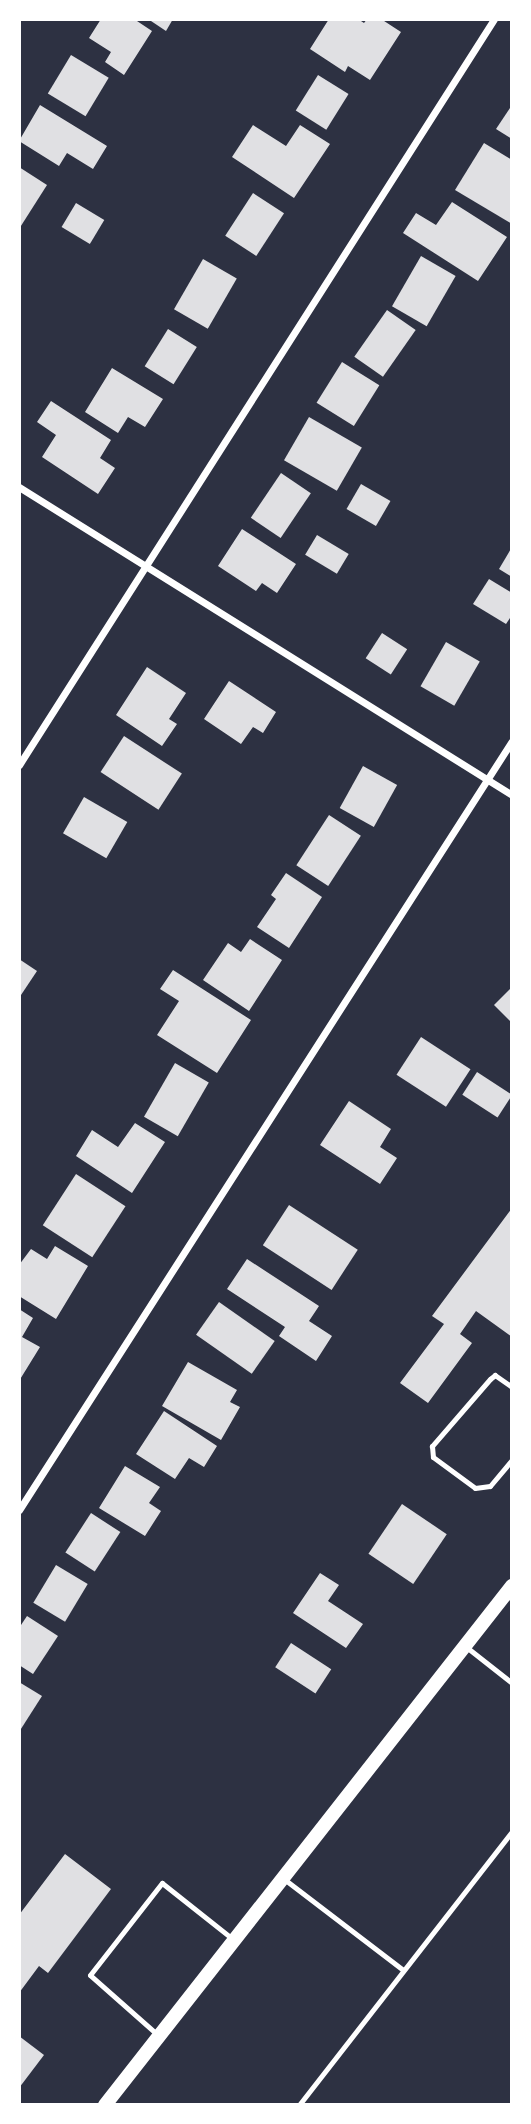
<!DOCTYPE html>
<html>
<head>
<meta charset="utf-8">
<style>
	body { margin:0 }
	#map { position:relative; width:531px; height:2124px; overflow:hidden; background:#2d3142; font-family:Poppins,sans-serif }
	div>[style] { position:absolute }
	.building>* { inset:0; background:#e0e0e3; transform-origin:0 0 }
	.service>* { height:5px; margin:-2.5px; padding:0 2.5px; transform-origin:2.5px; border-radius:2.5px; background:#fff }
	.minor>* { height:7px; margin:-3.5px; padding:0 3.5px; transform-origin:3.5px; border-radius:3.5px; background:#fff }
	.secondary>* { height:14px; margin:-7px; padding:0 7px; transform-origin:7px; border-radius:7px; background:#fff }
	span { translate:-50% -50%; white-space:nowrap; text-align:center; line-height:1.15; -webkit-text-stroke:5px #fff; paint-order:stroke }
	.frame { position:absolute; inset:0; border:21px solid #fff; pointer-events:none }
</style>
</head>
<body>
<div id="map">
	<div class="building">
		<i style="clip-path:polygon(101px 19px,134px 19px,152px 31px,124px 75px,105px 62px,111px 52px,89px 38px)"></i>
		<i style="clip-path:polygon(148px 19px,173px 19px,166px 31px)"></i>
		<i style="clip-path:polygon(329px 19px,358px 19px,364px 23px,367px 19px,381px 19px,401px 32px,370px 80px,348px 66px,345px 72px,310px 49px)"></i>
		<i style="left:71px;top:55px;width:44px;height:45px;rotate:31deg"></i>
		<i style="left:318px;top:75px;width:36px;height:42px;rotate:32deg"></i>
		<i style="clip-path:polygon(40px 105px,107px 146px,93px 169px,67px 153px,59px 166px,19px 141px)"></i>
		<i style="clip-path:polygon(512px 105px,512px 139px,496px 129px)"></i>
		<i style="clip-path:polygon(253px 125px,286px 146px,300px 125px,330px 144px,294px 198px,232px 157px)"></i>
		<i style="clip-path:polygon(484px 143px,512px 160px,512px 224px,455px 190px)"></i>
		<i style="clip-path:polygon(19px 167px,47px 185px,19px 229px)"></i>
		<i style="left:253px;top:193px;width:37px;height:51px;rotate:33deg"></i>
		<i style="clip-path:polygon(452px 202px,507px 237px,478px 281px,403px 233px,416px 213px,436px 225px)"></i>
		<i style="left:76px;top:203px;width:33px;height:28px;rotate:31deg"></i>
		<i style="left:421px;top:256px;width:40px;height:58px;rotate:30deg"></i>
		<i style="left:203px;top:259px;width:39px;height:58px;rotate:30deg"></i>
		<i style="left:387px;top:310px;width:35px;height:57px;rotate:35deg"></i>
		<i style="left:168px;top:329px;width:34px;height:44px;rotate:32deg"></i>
		<i style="left:342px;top:362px;width:44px;height:48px;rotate:32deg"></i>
		<i style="clip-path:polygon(112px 368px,163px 399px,145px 427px,128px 417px,118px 433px,85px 412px)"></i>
		<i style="clip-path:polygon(51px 401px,111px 440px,100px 458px,115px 468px,98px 494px,42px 457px,56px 435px,37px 422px)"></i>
		<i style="left:309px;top:417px;width:61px;height:50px;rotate:30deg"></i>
		<i style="left:281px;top:473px;width:36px;height:54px;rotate:34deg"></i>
		<i style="left:361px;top:484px;width:34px;height:29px;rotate:30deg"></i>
		<i style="clip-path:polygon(242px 529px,296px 564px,277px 593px,262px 583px,256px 591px,218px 566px)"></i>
		<i style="left:317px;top:535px;width:37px;height:23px;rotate:31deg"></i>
		<i style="clip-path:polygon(512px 547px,512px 577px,499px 569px)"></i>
		<i style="clip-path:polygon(489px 579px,512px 593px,512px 615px,506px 624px,473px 604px)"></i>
		<i style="left:382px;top:633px;width:30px;height:30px;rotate:33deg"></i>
		<i style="left:446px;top:642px;width:39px;height:51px;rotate:30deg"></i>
		<i style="clip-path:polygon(147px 667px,186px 693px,169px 719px,177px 724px,162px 746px,116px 715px)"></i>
		<i style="clip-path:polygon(229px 681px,276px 712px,263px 733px,253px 727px,241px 744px,204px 719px)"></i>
		<i style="left:124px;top:736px;width:69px;height:43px;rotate:33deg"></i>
		<i style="left:363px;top:766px;width:39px;height:48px;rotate:29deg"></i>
		<i style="left:84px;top:797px;width:50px;height:42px;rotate:30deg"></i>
		<i style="left:329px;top:815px;width:38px;height:60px;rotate:33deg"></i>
		<i style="clip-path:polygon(286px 873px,322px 897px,289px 948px,257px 927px,276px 899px,271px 895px)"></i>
		<i style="clip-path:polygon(250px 939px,282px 960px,249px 1011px,203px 980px,228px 943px,241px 952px)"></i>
		<i style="clip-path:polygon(19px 959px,37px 971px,19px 998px)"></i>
		<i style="clip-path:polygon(173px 970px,251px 1020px,217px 1073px,157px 1035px,179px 1001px,160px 989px)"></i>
		<i style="clip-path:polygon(512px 987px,512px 1023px,494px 1005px)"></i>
		<i style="left:421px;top:1037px;width:59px;height:45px;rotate:33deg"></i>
		<i style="left:175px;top:1063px;width:39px;height:62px;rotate:30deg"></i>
		<i style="left:477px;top:1072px;width:42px;height:27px;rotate:33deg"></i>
		<i style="clip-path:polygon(349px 1101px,391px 1129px,380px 1147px,397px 1158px,380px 1184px,320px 1145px)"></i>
		<i style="clip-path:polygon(135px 1123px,165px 1142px,132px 1193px,76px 1156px,92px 1130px,118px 1147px)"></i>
		<i style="left:76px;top:1174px;width:59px;height:61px;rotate:33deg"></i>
		<i style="left:289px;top:1205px;width:82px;height:48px;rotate:33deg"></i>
		<i style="clip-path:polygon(512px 1208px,512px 1337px,476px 1311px,460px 1334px,472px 1343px,428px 1403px,400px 1383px,444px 1324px,432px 1316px)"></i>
		<i style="clip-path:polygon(55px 1246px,88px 1266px,56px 1319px,19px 1296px,19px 1265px,31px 1249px,47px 1259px)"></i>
		<i style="clip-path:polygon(247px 1259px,319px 1306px,309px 1321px,332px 1336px,316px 1361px,279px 1336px,285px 1327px,227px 1289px)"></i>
		<i style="left:219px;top:1302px;width:68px;height:40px;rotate:35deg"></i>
		<i style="clip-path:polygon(19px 1309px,33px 1318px,22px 1337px,40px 1347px,19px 1381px)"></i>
		<i style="clip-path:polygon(188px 1362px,237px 1390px,230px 1402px,240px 1407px,221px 1440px,162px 1406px)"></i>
		<i style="clip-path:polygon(164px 1411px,217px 1446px,204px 1467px,189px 1458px,175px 1479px,136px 1454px)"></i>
		<i style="clip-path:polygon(125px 1466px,160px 1487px,149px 1503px,161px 1511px,145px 1536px,99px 1508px)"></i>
		<i style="left:402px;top:1504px;width:54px;height:60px;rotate:34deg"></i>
		<i style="left:91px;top:1513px;width:35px;height:47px;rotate:33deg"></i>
		<i style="left:56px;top:1565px;width:37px;height:44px;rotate:31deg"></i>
		<i style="clip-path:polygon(320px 1573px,339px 1585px,328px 1601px,363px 1624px,346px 1648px,293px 1613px)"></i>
		<i style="clip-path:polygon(27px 1616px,58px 1636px,33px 1674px,19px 1665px,19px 1628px)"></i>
		<i style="left:291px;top:1643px;width:48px;height:29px;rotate:33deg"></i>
		<i style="clip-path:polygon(19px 1682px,42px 1696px,19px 1732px)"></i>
		<i style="clip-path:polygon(65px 1854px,111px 1889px,48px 1973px,39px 1966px,19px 1993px,19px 1915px)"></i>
		<i style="clip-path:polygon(19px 2036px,44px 2055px,19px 2088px)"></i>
	</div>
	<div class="service">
		<i style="left:512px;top:1387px;width:21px;rotate:-145deg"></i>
		<i style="left:495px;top:1375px;width:6px;rotate:141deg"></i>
		<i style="left:490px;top:1379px;width:89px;rotate:130.9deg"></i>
		<i style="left:432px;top:1446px;width:11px;rotate:85deg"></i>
		<i style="left:433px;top:1457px;width:52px;rotate:36.4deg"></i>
		<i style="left:475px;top:1488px;width:15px;rotate:-8deg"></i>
		<i style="left:490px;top:1486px;width:34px;rotate:-50deg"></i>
		<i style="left:465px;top:1646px;width:60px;rotate:38.2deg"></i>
		<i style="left:284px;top:1879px;width:150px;rotate:37.4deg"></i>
		<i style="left:159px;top:2036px;width:92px;rotate:-138.5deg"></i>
		<i style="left:90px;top:1975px;width:117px;rotate:-52deg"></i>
		<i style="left:162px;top:1883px;width:92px;rotate:38.4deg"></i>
		<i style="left:299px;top:2105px;width:347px;rotate:-52.1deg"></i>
	</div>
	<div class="minor">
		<i style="left:19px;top:487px;width:581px;rotate:31.99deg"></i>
		<i style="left:19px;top:765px;width:884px;rotate:-57.51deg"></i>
		<i style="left:19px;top:1510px;width:913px;rotate:-57.34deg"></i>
	</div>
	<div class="secondary">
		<i style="left:105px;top:2105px;width:660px;rotate:-51.9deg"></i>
	</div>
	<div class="frame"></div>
</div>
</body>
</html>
